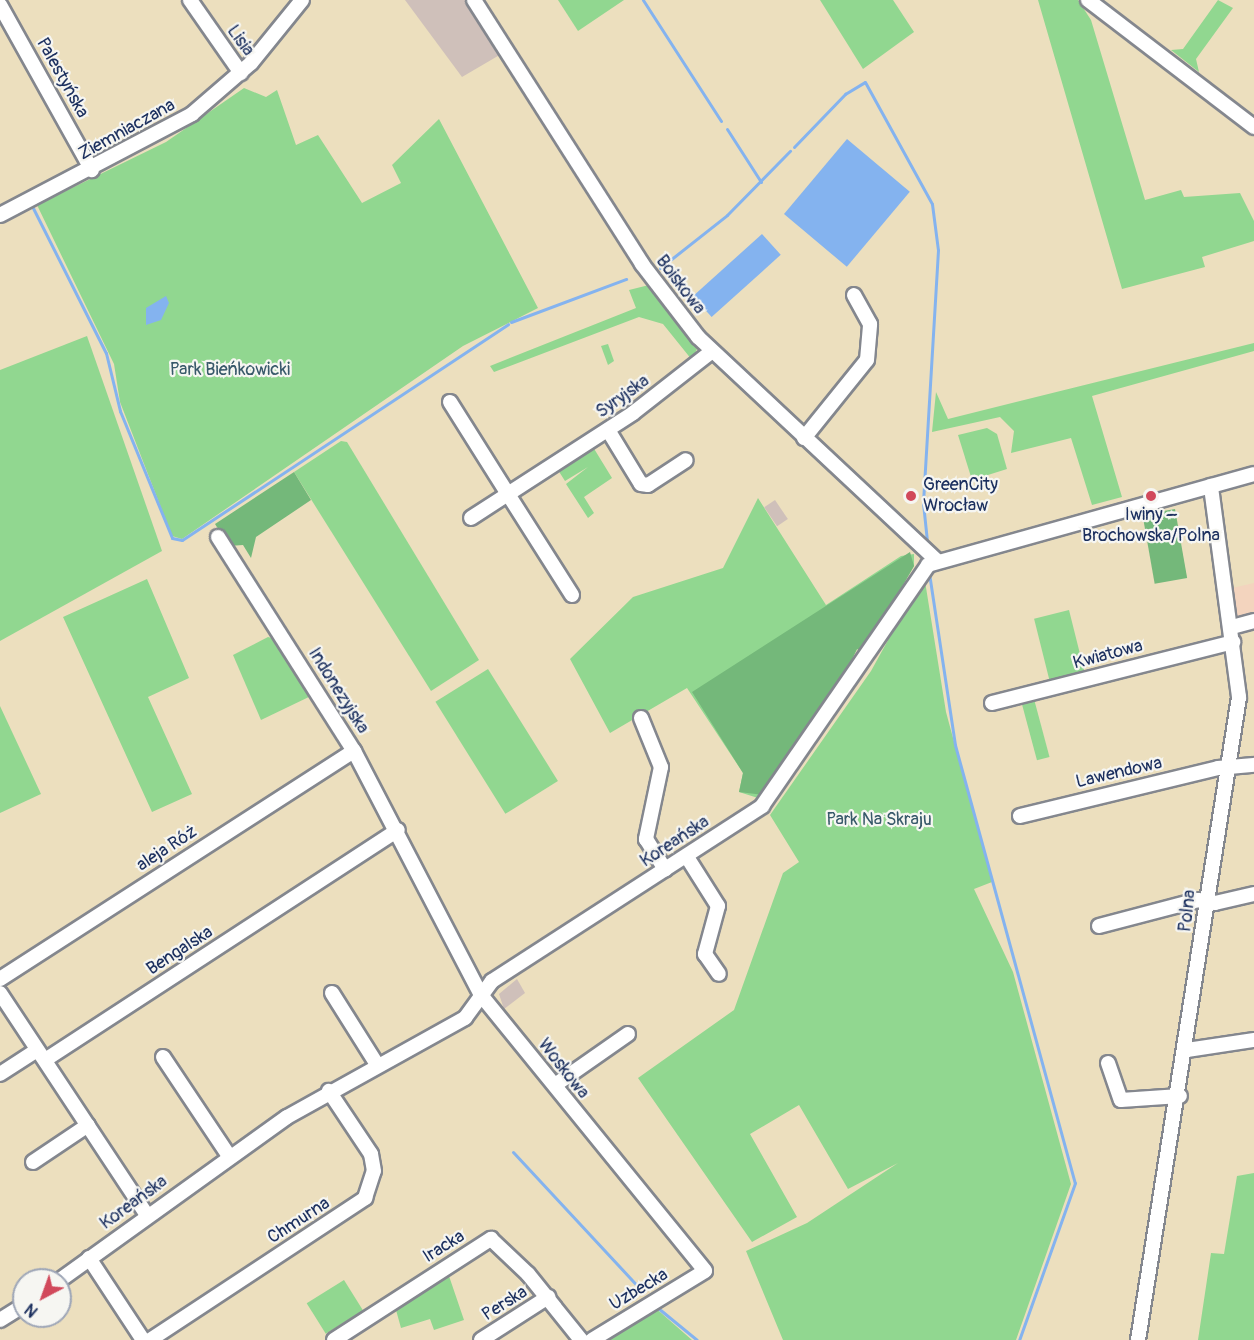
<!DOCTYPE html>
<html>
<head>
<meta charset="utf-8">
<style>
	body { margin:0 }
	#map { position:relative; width:1254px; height:1340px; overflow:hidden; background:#ecdfbe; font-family:Pangolin,sans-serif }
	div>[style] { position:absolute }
	.built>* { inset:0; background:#f3d4be }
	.industrial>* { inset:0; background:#cfc0ba; transform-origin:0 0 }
	.green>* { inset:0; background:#91d790; transform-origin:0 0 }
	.forest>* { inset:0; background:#74b87a; transform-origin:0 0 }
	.water>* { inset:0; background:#84b3ef; transform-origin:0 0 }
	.stream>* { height:3px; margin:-1.5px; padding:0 1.5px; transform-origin:1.5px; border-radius:1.5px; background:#84b3ef }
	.roads { filter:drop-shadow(2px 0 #84878e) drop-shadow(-2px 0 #84878e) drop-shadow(0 2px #84878e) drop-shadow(0 -2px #84878e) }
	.minor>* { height:14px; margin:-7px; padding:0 7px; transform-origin:7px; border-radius:7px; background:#fff }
	.dots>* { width:16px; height:16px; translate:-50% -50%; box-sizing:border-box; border:3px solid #f6f6f2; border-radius:50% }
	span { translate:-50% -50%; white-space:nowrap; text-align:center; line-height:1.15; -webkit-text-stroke:4.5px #f6f6f2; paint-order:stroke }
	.street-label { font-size:18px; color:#1b2f5e }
	.park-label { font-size:18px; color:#38596a }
	.poi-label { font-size:18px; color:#1b2f5e }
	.left { translate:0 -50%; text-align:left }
	.north { position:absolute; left:12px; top:1268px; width:60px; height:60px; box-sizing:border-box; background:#f6f6f2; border:2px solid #9ea6b7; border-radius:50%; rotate:221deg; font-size:16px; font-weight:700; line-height:24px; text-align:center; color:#1b2f5e }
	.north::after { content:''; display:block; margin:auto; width:21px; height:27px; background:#d1495b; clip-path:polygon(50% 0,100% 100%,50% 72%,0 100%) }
</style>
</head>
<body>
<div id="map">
	<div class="built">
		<i style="clip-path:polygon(1254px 583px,1254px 615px,1237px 619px,1232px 588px)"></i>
	</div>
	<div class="industrial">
		<i style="clip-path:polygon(405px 0,470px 0,503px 53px,462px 77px)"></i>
		<i style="left:775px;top:500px;width:23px;height:13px;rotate:56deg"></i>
		<i style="clip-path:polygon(517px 979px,525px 993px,504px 1009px,499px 994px)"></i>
	</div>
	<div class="green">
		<i style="clip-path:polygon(558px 0,624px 0,578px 31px)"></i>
		<i style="clip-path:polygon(820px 0,893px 0,914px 32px,863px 69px)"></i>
		<i style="clip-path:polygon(1038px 0,1078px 0,1091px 20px,1145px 200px,1181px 190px,1184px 197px,1240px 193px,1254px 221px,1254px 241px,1202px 257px,1205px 267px,1122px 289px)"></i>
		<i style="clip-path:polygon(1218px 0,1233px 8px,1196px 59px,1199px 72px,1171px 50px,1183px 49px)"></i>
		<i style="clip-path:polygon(244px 88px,266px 97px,277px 90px,296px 145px,318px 135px,362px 203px,401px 183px,392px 165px,439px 119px,538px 308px,463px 346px,182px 539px,172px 536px,120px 402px,114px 364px,37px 205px,166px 142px)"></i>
		<i style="clip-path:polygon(649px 285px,697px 349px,692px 360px,663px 324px,639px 317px,494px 372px,490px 366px,636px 308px,629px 290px)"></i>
		<i style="clip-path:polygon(87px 336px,162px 551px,0 641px,0 370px)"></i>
		<i style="clip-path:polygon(1254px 343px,1254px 351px,1092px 396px,1122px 497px,1092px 505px,1071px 438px,1011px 453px,1014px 431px,1000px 417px,932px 432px,936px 392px,948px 419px)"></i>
		<i style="clip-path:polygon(608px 344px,614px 361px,608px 365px,601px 346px)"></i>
		<i style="clip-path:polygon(987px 428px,997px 434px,1007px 469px,972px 480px,958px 435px)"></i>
		<i style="clip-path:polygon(341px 441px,347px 442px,479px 660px,431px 691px,294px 472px)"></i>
		<i style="clip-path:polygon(593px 447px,612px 478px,584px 497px,594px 513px,588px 518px,566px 484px,588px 467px,565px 481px,558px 470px)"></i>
		<i style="clip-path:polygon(758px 498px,826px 605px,901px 556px,914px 554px,914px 566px,864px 652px,857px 649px,833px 698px,758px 798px,739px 792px,743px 773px,687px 688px,610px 733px,570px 659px,633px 597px,723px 568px)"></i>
		<i style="clip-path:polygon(924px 575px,946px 712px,992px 882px,974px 889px,1013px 972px,1071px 1184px,1016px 1340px,783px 1340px,746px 1251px,807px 1223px,898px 1163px,848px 1189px,799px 1105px,750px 1134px,797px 1217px,752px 1242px,638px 1078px,734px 1010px,783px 873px,799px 862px,770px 815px,871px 671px)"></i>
		<i style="clip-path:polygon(147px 579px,189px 678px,148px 697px,192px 794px,152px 812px,63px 617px)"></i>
		<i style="left:1069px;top:610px;width:65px;height:36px;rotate:76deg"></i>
		<i style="clip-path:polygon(268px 637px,279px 640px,313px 695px,261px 720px,233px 655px)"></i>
		<i style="left:488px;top:669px;width:132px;height:62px;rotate:58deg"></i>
		<i style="left:1034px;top:699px;width:60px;height:13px;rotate:75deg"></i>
		<i style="clip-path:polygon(0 706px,41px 794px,0 813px)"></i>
		<i style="clip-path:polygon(1254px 1173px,1254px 1340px,1198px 1340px,1211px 1253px,1224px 1254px,1237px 1176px)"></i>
		<i style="clip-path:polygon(449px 1276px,464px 1320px,434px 1330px,430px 1319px,401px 1328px,396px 1310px)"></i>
		<i style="left:344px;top:1280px;width:36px;height:44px;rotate:58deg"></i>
		<i style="clip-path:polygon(652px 1305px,692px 1340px,604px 1340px,642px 1318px,640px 1312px)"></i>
	</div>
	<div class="forest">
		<i style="clip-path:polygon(294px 472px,311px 500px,256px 537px,251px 558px,243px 545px,229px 546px,215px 524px)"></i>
		<i style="left:1175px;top:509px;width:70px;height:33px;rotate:80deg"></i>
		<i style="clip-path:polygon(910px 552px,914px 566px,864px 652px,857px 649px,833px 698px,765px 795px,739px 792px,743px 773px,692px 692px)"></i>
	</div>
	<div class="water">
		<i style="left:847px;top:139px;width:82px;height:98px;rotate:40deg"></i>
		<i style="left:762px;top:234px;width:28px;height:93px;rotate:48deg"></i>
		<i style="clip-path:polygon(166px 296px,169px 303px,161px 320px,146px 325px,146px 308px)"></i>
	</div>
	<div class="stream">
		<i style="left:643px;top:0;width:144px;rotate:57.2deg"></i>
		<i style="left:727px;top:129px;width:63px;rotate:57.3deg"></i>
		<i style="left:794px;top:147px;width:74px;rotate:-46.1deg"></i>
		<i style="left:845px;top:94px;width:23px;rotate:-31deg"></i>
		<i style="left:865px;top:82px;width:139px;rotate:61.2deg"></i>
		<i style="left:932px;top:204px;width:46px;rotate:82.6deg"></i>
		<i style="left:938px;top:250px;width:253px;rotate:93.4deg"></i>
		<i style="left:923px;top:503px;width:36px;rotate:84deg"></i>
		<i style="left:33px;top:208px;width:162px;rotate:63.3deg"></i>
		<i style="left:106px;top:353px;width:60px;rotate:76.4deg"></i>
		<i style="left:120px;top:411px;width:137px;rotate:67.7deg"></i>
		<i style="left:172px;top:538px;width:10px;rotate:11deg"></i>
		<i style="left:182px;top:540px;width:391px;rotate:-33.5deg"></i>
		<i style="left:660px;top:268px;width:85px;rotate:-38.3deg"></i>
		<i style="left:727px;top:215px;width:90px;rotate:-45.5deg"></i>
		<i style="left:511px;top:322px;width:123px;rotate:-20.5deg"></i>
		<i style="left:929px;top:573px;width:174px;rotate:81.4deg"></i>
		<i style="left:955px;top:745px;width:454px;rotate:74.7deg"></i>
		<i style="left:1075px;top:1183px;width:167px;rotate:109.6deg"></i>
		<i style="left:513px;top:1152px;width:191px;rotate:47.1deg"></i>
		<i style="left:658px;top:1308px;width:50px;rotate:39.4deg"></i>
	</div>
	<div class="roads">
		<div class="minor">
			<i style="left:190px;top:0;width:89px;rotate:55.1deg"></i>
			<i style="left:474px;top:0;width:313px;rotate:57.5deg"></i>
			<i style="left:642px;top:264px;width:92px;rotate:52.5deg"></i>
			<i style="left:698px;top:337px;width:326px;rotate:43.1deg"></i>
			<i style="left:1088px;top:0;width:209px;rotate:37.4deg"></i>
			<i style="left:0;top:5px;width:189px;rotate:60.9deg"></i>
			<i style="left:0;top:215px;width:217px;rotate:-27.7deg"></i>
			<i style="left:192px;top:114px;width:78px;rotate:-40.8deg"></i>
			<i style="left:251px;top:63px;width:81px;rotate:-51deg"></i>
			<i style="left:450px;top:402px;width:109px;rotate:57.8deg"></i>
			<i style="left:508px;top:494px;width:44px;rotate:147deg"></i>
			<i style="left:608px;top:430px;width:63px;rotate:58.6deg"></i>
			<i style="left:641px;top:484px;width:7px;rotate:8deg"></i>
			<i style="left:648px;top:485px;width:45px;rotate:-33.3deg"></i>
			<i style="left:804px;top:438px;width:100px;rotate:-51.1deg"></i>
			<i style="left:867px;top:360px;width:36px;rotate:-85deg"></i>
			<i style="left:870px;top:324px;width:33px;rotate:-119deg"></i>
			<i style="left:218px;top:537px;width:254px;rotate:57.6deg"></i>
			<i style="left:354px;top:751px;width:275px;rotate:62.5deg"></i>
			<i style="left:481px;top:995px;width:355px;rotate:50.9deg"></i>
			<i style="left:705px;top:1271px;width:132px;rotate:148.6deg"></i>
			<i style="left:572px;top:595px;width:120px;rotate:-122.4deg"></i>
			<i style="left:508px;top:494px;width:149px;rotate:-32.9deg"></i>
			<i style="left:633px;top:413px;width:99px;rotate:-38deg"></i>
			<i style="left:1232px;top:627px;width:23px;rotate:-15deg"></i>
			<i style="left:992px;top:703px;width:249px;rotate:-14.2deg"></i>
			<i style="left:641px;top:718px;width:53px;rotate:67.8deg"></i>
			<i style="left:661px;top:767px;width:74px;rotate:101.8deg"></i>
			<i style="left:646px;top:839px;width:36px;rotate:58deg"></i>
			<i style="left:1020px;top:816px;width:204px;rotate:-13.6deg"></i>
			<i style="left:1218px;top:768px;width:36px;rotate:-5deg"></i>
			<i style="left:687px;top:857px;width:58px;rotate:57.7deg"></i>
			<i style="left:718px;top:906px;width:50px;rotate:105.2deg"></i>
			<i style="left:705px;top:954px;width:24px;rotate:55deg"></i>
			<i style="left:1099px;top:926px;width:102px;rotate:-14.7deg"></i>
			<i style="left:1198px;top:900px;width:17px;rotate:10deg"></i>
			<i style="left:1215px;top:903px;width:40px;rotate:-13deg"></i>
			<i style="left:0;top:979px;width:421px;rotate:-32.8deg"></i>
			<i style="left:0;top:993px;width:266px;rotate:56.5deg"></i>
			<i style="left:332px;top:993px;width:83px;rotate:57.8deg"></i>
			<i style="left:1187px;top:1050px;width:68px;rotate:-8.5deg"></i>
			<i style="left:163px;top:1057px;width:119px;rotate:56.3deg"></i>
			<i style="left:45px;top:1060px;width:421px;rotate:-33.1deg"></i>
			<i style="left:1108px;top:1063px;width:39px;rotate:71deg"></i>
			<i style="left:1121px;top:1100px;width:59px;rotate:-3.9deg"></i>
			<i style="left:0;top:1074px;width:44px;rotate:-33deg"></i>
			<i style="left:555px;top:1085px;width:89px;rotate:-34.9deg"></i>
			<i style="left:33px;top:1162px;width:66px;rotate:-33.9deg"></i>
			<i style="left:89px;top:1258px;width:98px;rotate:56.6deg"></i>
			<i style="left:60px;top:1280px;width:279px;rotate:-35.7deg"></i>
			<i style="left:287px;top:1117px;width:204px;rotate:-29.1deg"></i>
			<i style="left:465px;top:1018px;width:46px;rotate:-53.9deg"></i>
			<i style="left:492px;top:981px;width:322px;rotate:-32.9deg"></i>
			<i style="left:762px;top:806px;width:293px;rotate:-55.4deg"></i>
			<i style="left:928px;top:565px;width:338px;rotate:-15.6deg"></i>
			<i style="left:0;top:1320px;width:28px;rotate:-32deg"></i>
			<i style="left:150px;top:1340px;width:258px;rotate:-33.4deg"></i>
			<i style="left:365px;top:1198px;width:28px;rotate:-72deg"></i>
			<i style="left:374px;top:1171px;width:17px;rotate:-100deg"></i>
			<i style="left:371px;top:1154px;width:76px;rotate:-123.7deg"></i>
			<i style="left:334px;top:1340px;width:187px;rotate:-32.8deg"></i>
			<i style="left:491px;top:1239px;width:51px;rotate:43.4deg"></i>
			<i style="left:528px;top:1274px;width:85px;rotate:51.2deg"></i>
			<i style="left:481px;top:1340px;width:80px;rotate:-32.7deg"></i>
			<i style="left:1138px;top:1340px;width:651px;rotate:-81.07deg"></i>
			<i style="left:1239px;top:697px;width:213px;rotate:-97.6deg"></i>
		</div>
	</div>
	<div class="dots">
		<i style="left:911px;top:496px;background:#d1495b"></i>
		<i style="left:1151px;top:496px;background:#d1495b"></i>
	</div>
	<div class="street-label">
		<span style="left:240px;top:41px;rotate:55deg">Lisia</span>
		<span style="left:62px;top:78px;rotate:61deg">Palestyńska</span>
		<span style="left:127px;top:130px;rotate:-29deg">Ziemniaczana</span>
		<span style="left:680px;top:285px;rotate:53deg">Boiskowa</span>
		<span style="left:623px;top:397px;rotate:-35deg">Syryjska</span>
		<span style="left:1108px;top:655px;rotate:-15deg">Kwiatowa</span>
		<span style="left:338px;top:691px;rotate:58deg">Indonezyjska</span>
		<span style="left:1119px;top:773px;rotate:-13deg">Lawendowa</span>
		<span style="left:675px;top:842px;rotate:-33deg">Koreańska</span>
		<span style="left:167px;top:849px;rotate:-33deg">aleja Róż</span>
		<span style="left:1188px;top:911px;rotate:-83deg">Polna</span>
		<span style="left:180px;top:951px;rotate:-33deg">Bengalska</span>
		<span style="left:563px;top:1069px;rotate:52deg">Woskowa</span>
		<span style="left:134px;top:1203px;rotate:-36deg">Koreańska</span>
		<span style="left:299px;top:1221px;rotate:-33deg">Chmurna</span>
		<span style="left:444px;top:1247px;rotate:-32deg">Iracka</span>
		<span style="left:639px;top:1290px;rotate:-31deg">Uzbecka</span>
		<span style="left:505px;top:1304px;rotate:-32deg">Perska</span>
	</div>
	<div class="park-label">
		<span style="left:230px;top:370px">Park Bieńkowicki</span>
		<span style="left:879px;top:820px">Park Na Skraju</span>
	</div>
	<div class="poi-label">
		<span class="left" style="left:923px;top:496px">GreenCity<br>Wrocław</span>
		<span style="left:1151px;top:526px">Iwiny –<br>Brochowska/Polna</span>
	</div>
	<div class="north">N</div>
</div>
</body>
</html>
